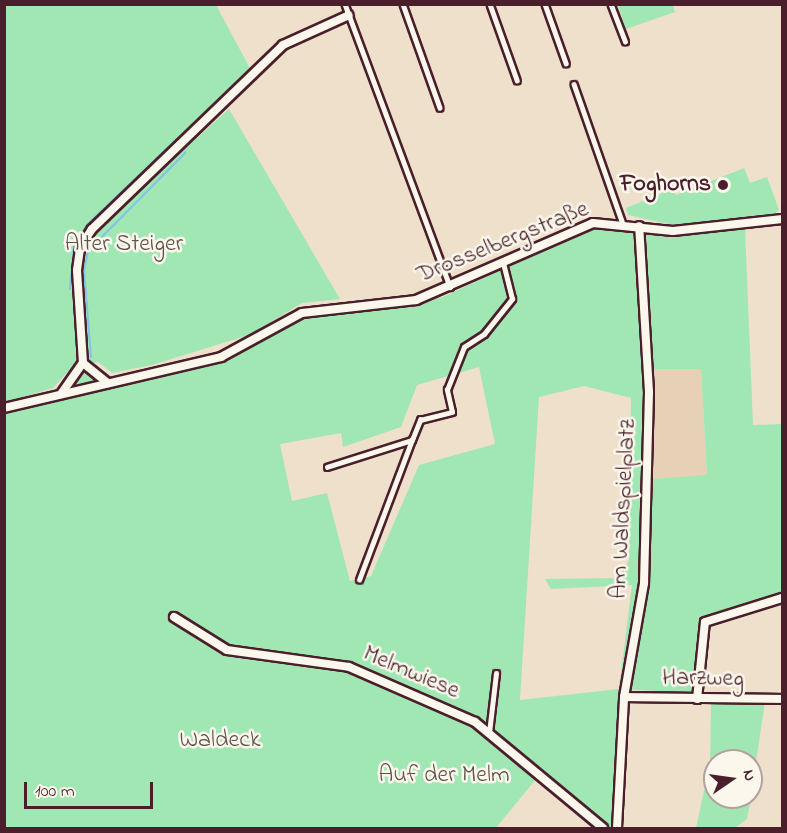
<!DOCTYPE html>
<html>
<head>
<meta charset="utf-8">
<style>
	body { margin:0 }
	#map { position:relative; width:787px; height:833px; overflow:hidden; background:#efe0cc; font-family:"Indie Flower",sans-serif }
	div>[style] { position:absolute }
	.built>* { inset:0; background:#e6d0b6 }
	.green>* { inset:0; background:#a0e7b4 }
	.stream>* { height:2px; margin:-1px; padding:0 1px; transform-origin:1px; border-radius:1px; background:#83c3e3 }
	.roads { filter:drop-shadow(2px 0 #4a1f2b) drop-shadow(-2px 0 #4a1f2b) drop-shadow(0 2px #4a1f2b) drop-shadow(0 -2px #4a1f2b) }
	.service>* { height:4.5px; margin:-2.25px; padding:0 2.25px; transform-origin:2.25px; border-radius:2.25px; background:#fbf7ec }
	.minor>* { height:8px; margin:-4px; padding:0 4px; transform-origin:4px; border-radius:4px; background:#fbf7ec }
	.dots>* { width:16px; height:16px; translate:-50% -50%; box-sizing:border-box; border:3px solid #fbf7ec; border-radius:50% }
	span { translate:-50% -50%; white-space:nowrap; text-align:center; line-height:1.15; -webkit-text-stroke:5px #fbf7ec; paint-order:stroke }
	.poi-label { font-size:24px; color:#4a1f2b; font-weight:700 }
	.right { translate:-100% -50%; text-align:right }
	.street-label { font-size:24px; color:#4a1f2b }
	.park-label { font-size:24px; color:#60514d }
	.frame { position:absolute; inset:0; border:6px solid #4a1f2b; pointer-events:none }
	.north { position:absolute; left:703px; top:749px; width:60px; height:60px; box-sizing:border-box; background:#fbf7ec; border:2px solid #b4a19f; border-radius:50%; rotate:77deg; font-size:16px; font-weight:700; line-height:24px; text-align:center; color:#4a1f2b }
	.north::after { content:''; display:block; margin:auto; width:21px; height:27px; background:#4a1f2b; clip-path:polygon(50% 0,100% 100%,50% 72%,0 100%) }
	.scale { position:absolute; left:24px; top:782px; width:129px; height:27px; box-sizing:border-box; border:3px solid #4a1f2b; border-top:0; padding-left:8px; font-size:18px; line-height:21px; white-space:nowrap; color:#4a1f2b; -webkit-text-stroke:4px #fbf7ec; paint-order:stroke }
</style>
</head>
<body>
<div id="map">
	<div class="built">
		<i style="clip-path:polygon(654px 369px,701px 369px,707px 476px,653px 479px)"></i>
	</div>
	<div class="green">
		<i style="clip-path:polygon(5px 5px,216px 5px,252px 72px,188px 131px,197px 138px,229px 109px,340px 299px,302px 303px,249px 335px,152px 365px,112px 373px,98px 362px,73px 366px,53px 388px,5px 402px)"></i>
		<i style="clip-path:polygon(618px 5px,673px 5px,675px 12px,626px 29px)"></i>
		<i style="clip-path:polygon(744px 168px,750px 183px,767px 177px,779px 210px,774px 214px,672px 225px,628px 215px,626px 208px,670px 190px,669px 185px,676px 195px)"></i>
		<i style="clip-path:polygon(evenodd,617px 227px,665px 237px,745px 228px,753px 425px,782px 424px,782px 477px,781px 596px,701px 619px,694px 693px,619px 689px,612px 828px,593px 828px,536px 779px,496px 828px,5px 828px,5px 414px,222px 362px,305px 317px,443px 297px,587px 230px,617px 227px,479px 367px,495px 444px,419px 465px,371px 576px,350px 581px,327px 493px,292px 501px,280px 444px,341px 433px,343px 447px,401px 427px,417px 385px,479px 367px,617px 227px,654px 369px,701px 369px,707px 475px,653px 479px,654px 369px,617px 227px,584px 386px,631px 398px,629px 560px,618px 578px,545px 579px,551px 589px,632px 585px,619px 689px,520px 700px,539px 397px,584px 386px)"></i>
		<i style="clip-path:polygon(83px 371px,96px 382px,72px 388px)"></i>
		<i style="clip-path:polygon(765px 702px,751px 795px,751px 761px,715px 761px,715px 797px,751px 797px,747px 819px,735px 828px,696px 828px,710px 763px,711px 703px)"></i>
	</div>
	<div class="stream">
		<i style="left:70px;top:289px;width:43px;rotate:-84.7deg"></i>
		<i style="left:74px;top:246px;width:25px;rotate:-58deg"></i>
		<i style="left:87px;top:225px;width:124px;rotate:-43.7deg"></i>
		<i style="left:91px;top:357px;width:87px;rotate:-94.6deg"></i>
		<i style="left:84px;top:270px;width:19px;rotate:-78deg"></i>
		<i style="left:88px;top:251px;width:139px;rotate:-45.3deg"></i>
	</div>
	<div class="roads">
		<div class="service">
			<i style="left:345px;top:4px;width:302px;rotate:69.6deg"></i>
			<i style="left:403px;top:4px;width:110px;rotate:70.4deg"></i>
			<i style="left:490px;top:4px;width:81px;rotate:70.4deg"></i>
			<i style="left:545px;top:4px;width:63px;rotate:70.4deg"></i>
			<i style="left:611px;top:4px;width:40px;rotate:69deg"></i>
			<i style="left:574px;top:84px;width:148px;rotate:70.7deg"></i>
			<i style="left:327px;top:467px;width:89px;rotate:-17.6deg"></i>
			<i style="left:412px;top:440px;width:22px;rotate:-68deg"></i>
			<i style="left:420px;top:420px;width:33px;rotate:-14deg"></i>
			<i style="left:452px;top:412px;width:23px;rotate:-103deg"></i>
			<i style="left:447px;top:390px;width:46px;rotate:-68.4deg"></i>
			<i style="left:464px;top:347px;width:24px;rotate:-33deg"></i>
			<i style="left:484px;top:334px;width:45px;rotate:-51.3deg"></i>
			<i style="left:512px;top:299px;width:36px;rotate:-104deg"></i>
			<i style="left:359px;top:580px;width:150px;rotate:-69.3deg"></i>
			<i style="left:489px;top:733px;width:60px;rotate:-83.3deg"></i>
		</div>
		<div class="minor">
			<i style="left:83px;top:363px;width:32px;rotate:39deg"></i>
			<i style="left:61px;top:394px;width:38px;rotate:-55deg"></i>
			<i style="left:83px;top:363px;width:93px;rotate:-93.7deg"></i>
			<i style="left:77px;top:270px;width:22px;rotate:-82deg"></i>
			<i style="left:80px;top:248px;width:22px;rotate:-58deg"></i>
			<i style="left:92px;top:229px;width:265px;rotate:-43.9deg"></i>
			<i style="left:283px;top:45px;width:72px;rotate:-24.4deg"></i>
			<i style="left:4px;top:408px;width:223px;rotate:-13.2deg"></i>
			<i style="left:221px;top:357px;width:92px;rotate:-28.5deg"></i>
			<i style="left:302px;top:313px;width:115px;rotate:-6.5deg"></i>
			<i style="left:416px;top:300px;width:193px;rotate:-23.5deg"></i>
			<i style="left:593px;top:223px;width:80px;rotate:5.7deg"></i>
			<i style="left:673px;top:231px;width:110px;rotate:-6.3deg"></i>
			<i style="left:174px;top:617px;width:62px;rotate:31.9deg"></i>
			<i style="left:227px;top:650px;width:123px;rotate:7.9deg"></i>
			<i style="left:349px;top:667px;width:137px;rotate:23.6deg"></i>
			<i style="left:475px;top:722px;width:166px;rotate:39.6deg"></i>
			<i style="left:624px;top:697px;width:158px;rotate:0.7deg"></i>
			<i style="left:697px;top:699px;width:77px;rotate:-84.1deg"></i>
			<i style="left:705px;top:622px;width:81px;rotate:-17.3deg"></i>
			<i style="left:617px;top:828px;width:131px;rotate:-86.9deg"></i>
			<i style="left:624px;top:697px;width:116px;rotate:-80deg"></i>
			<i style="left:644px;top:583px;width:191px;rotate:-88.5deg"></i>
			<i style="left:649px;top:392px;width:166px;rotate:-93.4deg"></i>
		</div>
	</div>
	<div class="dots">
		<i style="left:723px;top:185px;background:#4a1f2b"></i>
	</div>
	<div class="poi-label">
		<span class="right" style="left:711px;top:185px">Foghorns</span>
	</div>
	<div class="street-label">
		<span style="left:503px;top:243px;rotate:-22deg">Drosselbergstraße</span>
		<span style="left:624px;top:509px;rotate:-87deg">Am Waldspielplatz</span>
		<span style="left:411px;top:673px;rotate:23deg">Melmwiese</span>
		<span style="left:703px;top:679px;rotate:1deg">Harzweg</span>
	</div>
	<div class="park-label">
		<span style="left:124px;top:245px">Alter Steiger</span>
		<span style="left:220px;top:741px">Waldeck</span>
		<span style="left:444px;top:776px">Auf der Melm</span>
	</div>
	<div class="frame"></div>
	<div class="north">N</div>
	<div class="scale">100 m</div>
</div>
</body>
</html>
